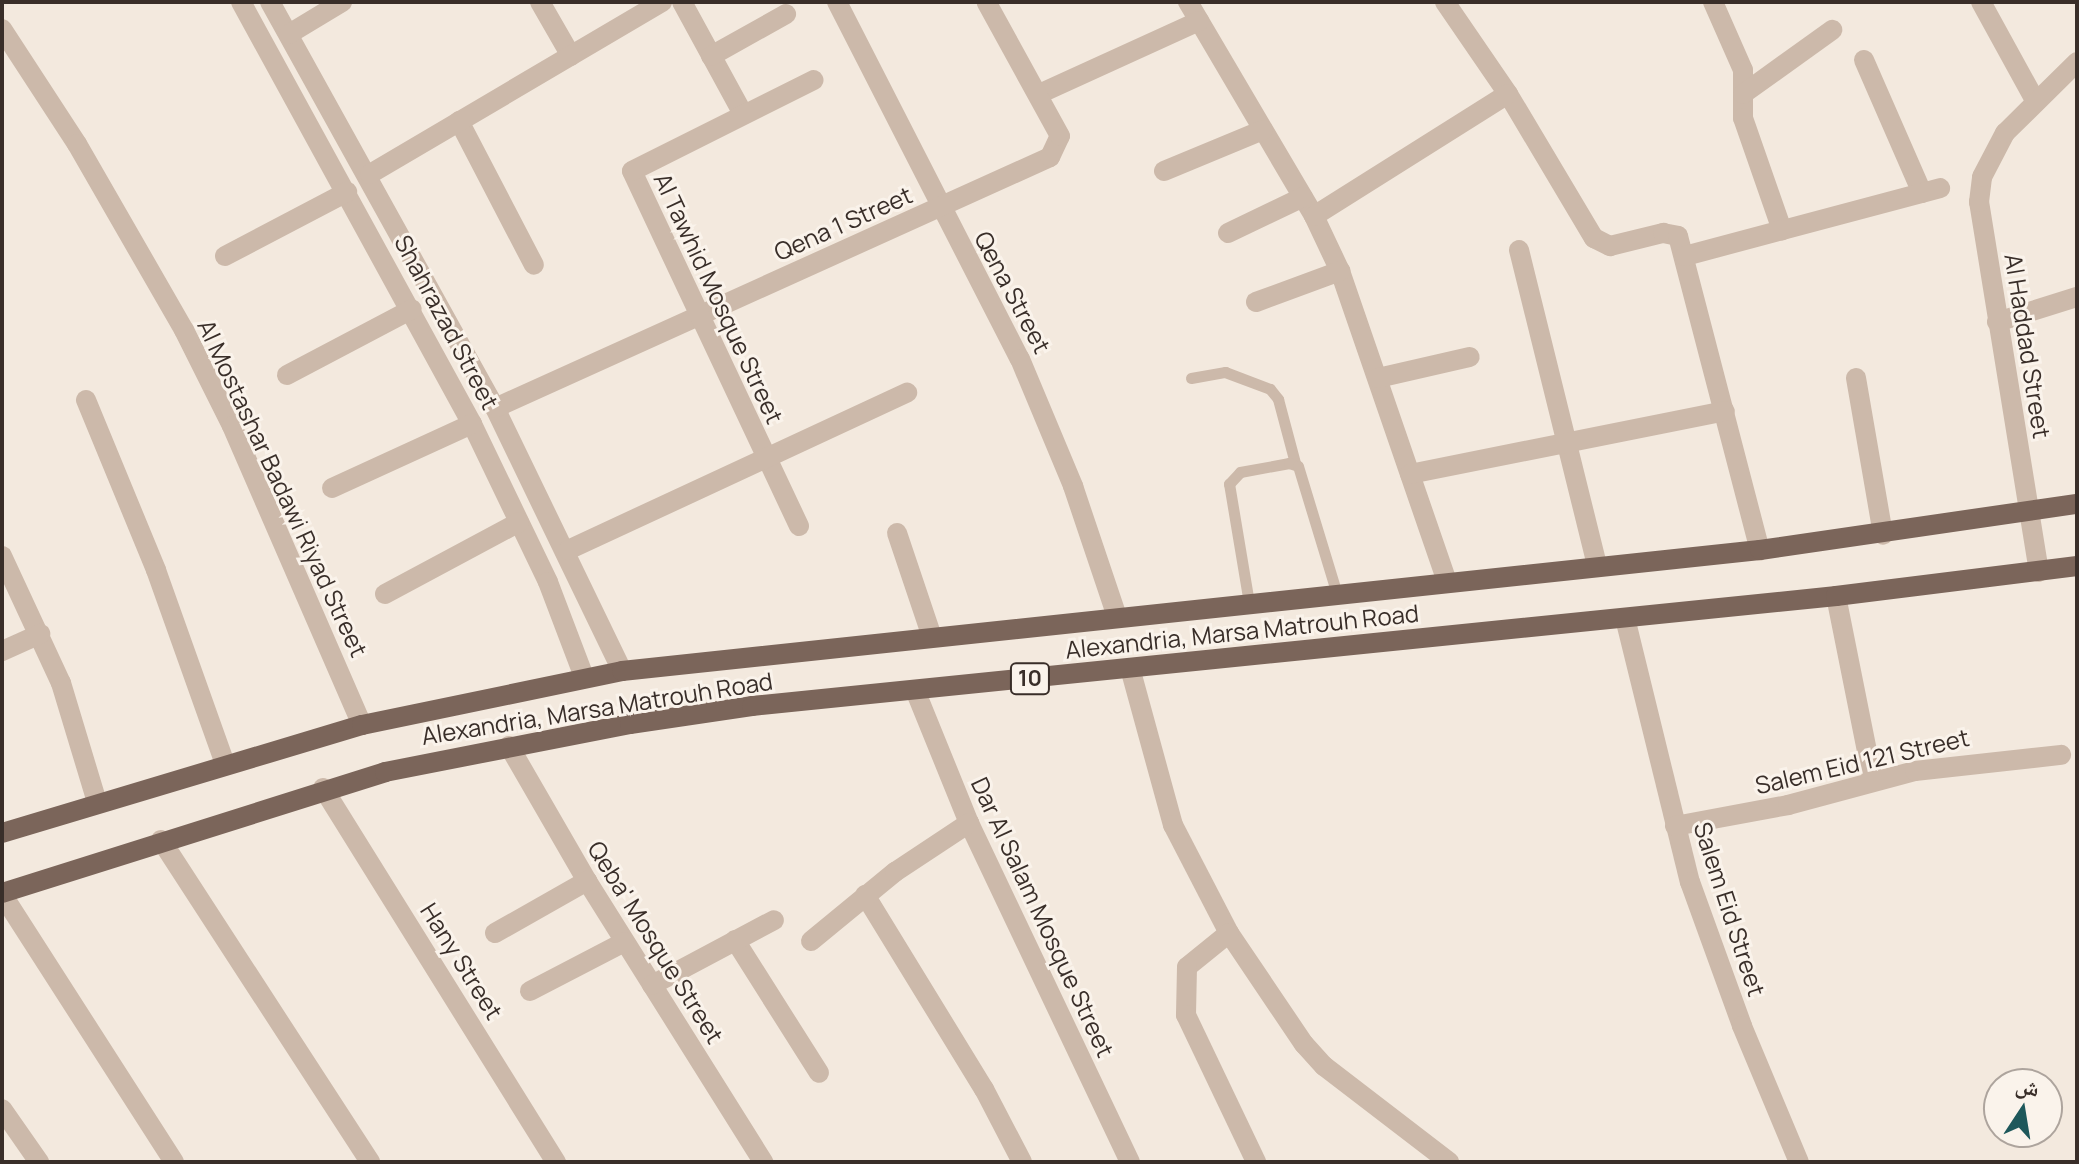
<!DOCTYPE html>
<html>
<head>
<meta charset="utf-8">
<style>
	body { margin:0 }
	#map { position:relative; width:2079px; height:1164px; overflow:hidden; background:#f3e9de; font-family:Manrope,"Noto Naskh Arabic",sans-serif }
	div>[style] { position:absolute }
	.service>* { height:11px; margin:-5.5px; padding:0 5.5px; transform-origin:5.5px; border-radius:5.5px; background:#ccb9aa }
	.minor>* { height:20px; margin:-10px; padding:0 10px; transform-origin:10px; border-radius:10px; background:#ccb9aa }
	.primary>* { height:20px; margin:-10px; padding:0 10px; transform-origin:10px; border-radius:10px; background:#7b655a }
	span { translate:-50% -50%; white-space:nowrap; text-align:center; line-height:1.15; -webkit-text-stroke:6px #faf3eb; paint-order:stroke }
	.shield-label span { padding:2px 6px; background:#faf3eb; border:2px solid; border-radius:6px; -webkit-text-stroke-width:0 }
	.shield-label { font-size:22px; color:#392e29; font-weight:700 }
	.street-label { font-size:24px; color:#392e29 }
	.frame { position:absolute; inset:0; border:4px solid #392e29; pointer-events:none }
	.north { position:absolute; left:1983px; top:1068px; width:80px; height:80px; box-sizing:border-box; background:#faf3eb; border:2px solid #ada49d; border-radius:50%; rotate:12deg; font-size:22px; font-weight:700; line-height:32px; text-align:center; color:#392e29 }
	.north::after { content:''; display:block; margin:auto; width:28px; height:36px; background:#1e585b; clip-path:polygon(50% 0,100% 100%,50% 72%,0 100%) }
</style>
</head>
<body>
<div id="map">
	<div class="service">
		<i style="left:1191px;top:378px;width:35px;rotate:-10deg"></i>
		<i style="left:1225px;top:372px;width:48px;rotate:20.7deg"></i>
		<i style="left:1270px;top:389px;width:13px;rotate:51deg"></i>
		<i style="left:1278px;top:399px;width:66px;rotate:75.1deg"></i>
		<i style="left:1249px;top:603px;width:121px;rotate:-99.5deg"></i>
		<i style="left:1229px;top:484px;width:16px;rotate:-47deg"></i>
		<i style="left:1240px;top:472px;width:50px;rotate:-10.4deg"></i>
		<i style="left:1289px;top:463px;width:9px;rotate:18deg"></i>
		<i style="left:1298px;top:466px;width:134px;rotate:73.1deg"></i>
	</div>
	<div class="minor">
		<i style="left:241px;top:2px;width:481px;rotate:61.3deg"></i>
		<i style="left:472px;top:424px;width:175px;rotate:64.3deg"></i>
		<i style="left:548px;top:582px;width:102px;rotate:69.2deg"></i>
		<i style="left:270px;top:2px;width:464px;rotate:61deg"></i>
		<i style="left:495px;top:408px;width:292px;rotate:64.2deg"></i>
		<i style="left:540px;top:2px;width:62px;rotate:60.1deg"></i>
		<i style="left:682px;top:2px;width:128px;rotate:61.4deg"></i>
		<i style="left:837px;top:2px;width:401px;rotate:62.9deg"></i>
		<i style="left:1020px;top:359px;width:138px;rotate:67.3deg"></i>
		<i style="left:1073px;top:486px;width:138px;rotate:71.4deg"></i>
		<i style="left:1188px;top:2px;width:248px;rotate:59.5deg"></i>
		<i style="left:1314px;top:216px;width:61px;rotate:64.7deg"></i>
		<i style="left:1340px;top:271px;width:329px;rotate:71deg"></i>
		<i style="left:1445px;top:2px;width:112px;rotate:55.6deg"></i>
		<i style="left:1508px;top:94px;width:168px;rotate:59.2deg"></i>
		<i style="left:1594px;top:238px;width:18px;rotate:27deg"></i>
		<i style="left:1610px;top:246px;width:55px;rotate:-13.8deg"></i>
		<i style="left:1663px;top:233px;width:15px;rotate:11deg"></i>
		<i style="left:1678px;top:236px;width:325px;rotate:75.4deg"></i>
		<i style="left:1713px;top:2px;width:74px;rotate:66.2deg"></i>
		<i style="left:1743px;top:70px;width:48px;rotate:90deg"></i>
		<i style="left:1743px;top:118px;width:119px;rotate:70.8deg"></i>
		<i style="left:1981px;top:2px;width:114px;rotate:61.2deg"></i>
		<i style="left:2px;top:29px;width:137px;rotate:56.9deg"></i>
		<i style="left:77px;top:144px;width:215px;rotate:60.1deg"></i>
		<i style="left:184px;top:330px;width:107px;rotate:63.4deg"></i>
		<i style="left:232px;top:426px;width:326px;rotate:66.5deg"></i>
		<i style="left:289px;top:34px;width:62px;rotate:-31.1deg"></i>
		<i style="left:711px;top:56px;width:86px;rotate:-29.2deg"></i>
		<i style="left:1864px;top:60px;width:145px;rotate:66.4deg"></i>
		<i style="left:1039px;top:94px;width:176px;rotate:-24.5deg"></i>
		<i style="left:1743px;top:94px;width:110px;rotate:-35.7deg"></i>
		<i style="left:459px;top:121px;width:162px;rotate:62.5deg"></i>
		<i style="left:1164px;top:171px;width:107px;rotate:-22.5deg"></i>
		<i style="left:370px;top:174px;width:339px;rotate:-30.5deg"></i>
		<i style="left:1314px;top:216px;width:229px;rotate:-32.2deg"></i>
		<i style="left:1228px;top:233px;width:83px;rotate:-25.6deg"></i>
		<i style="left:1519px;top:250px;width:325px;rotate:76.1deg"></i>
		<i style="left:225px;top:256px;width:138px;rotate:-27.7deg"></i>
		<i style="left:1685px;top:256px;width:264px;rotate:-14.9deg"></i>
		<i style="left:1256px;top:302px;width:90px;rotate:-20.3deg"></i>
		<i style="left:1997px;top:322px;width:84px;rotate:-17.4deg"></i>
		<i style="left:287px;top:375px;width:141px;rotate:-27.8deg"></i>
		<i style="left:1378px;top:378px;width:94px;rotate:-12.9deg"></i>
		<i style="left:1856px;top:378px;width:159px;rotate:80.2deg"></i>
		<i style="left:86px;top:400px;width:184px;rotate:67.6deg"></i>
		<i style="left:156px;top:570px;width:206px;rotate:70.4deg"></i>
		<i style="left:495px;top:408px;width:609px;rotate:-24.33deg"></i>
		<i style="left:1050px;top:157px;width:23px;rotate:-65deg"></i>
		<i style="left:1060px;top:136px;width:152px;rotate:-118.8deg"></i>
		<i style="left:1410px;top:474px;width:321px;rotate:-11.3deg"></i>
		<i style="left:332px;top:488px;width:154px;rotate:-24.6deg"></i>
		<i style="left:799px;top:526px;width:392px;rotate:-115.2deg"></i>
		<i style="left:632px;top:171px;width:203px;rotate:-26.6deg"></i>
		<i style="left:897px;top:533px;width:110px;rotate:71.4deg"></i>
		<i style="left:568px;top:550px;width:374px;rotate:-24.9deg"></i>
		<i style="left:2px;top:556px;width:140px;rotate:65.1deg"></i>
		<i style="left:61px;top:683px;width:124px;rotate:73.2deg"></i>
		<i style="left:2039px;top:572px;width:375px;rotate:-99.2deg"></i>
		<i style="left:1979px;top:202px;width:25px;rotate:-83deg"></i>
		<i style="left:1982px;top:177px;width:50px;rotate:-62.4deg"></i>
		<i style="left:2005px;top:133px;width:101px;rotate:-44.6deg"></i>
		<i style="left:385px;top:594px;width:152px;rotate:-28.2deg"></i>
		<i style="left:1836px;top:596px;width:189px;rotate:78.7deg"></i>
		<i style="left:1625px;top:618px;width:272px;rotate:76.2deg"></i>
		<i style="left:1690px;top:882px;width:153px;rotate:70.1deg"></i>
		<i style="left:1742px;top:1026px;width:147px;rotate:67.3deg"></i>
		<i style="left:2px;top:651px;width:42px;rotate:-24.1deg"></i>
		<i style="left:1130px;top:668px;width:163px;rotate:74.7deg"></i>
		<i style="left:1173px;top:825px;width:122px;rotate:62.6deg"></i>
		<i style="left:1229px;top:933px;width:134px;rotate:56deg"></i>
		<i style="left:1304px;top:1044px;width:30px;rotate:48deg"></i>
		<i style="left:1324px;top:1066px;width:158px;rotate:37.5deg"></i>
		<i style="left:915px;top:690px;width:144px;rotate:67.9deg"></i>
		<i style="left:969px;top:823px;width:375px;rotate:64.6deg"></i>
		<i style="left:509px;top:746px;width:156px;rotate:60deg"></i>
		<i style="left:587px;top:881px;width:332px;rotate:57.9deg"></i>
		<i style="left:323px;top:788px;width:441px;rotate:58.1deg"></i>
		<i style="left:1675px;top:826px;width:115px;rotate:-10.5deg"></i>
		<i style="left:1788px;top:805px;width:131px;rotate:-15deg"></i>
		<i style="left:1915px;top:771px;width:147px;rotate:-6.3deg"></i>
		<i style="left:161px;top:840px;width:384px;rotate:57deg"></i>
		<i style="left:2px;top:894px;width:318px;rotate:57.3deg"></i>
		<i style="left:865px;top:895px;width:228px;rotate:58.5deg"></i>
		<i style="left:984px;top:1089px;width:82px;rotate:62.5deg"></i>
		<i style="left:495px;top:933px;width:106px;rotate:-29.5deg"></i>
		<i style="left:1229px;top:933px;width:54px;rotate:141deg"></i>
		<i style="left:1187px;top:967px;width:48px;rotate:91.2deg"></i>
		<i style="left:1186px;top:1015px;width:163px;rotate:64.5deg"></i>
		<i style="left:735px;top:940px;width:157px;rotate:57.7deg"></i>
		<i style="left:811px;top:941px;width:109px;rotate:-39.4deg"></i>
		<i style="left:895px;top:872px;width:89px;rotate:-33.5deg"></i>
		<i style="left:652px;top:985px;width:138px;rotate:-28deg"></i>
		<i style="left:530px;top:991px;width:106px;rotate:-27.5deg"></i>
		<i style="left:2px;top:1109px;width:65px;rotate:55.1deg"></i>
	</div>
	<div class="primary">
		<i style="left:2px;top:833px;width:376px;rotate:-16.7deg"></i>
		<i style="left:362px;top:725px;width:266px;rotate:-11.7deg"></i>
		<i style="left:622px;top:671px;width:1144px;rotate:-6.07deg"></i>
		<i style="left:1760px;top:550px;width:320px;rotate:-8.3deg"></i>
		<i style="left:2px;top:893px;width:402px;rotate:-17.5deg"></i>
		<i style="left:385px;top:772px;width:250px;rotate:-11.1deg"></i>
		<i style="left:630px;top:724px;width:123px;rotate:-8.4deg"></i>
		<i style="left:752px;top:706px;width:1090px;rotate:-5.79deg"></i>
		<i style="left:1836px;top:596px;width:243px;rotate:-7.1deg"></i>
	</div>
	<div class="shield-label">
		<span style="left:1030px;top:679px">10</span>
	</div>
	<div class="street-label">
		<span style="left:843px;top:223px;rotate:-24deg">Qena 1 Street</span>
		<span style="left:1013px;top:292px;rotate:62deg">Qena Street</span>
		<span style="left:719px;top:298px;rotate:65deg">Al Tawhid Mosque Street</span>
		<span style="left:447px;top:322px;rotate:62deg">Shahrazad Street</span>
		<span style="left:2028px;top:346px;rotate:81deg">Al Haddad Street</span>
		<span style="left:283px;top:488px;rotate:65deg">Al Mostashar Badawi Riyad Street</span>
		<span style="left:1242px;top:631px;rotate:-6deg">Alexandria, Marsa Matrouh Road</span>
		<span style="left:597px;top:708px;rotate:-9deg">Alexandria, Marsa Matrouh Road</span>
		<span style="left:1862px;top:761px;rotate:-13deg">Salem Eid 121 Street</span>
		<span style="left:1730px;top:909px;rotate:72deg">Salem Eid Street</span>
		<span style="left:1043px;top:917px;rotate:65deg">Dar Al Salam Mosque Street</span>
		<span style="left:656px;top:942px;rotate:58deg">Qeba' Mosque Street</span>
		<span style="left:462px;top:961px;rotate:58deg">Hany Street</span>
	</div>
	<div class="frame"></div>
	<div class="north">ش</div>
</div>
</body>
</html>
